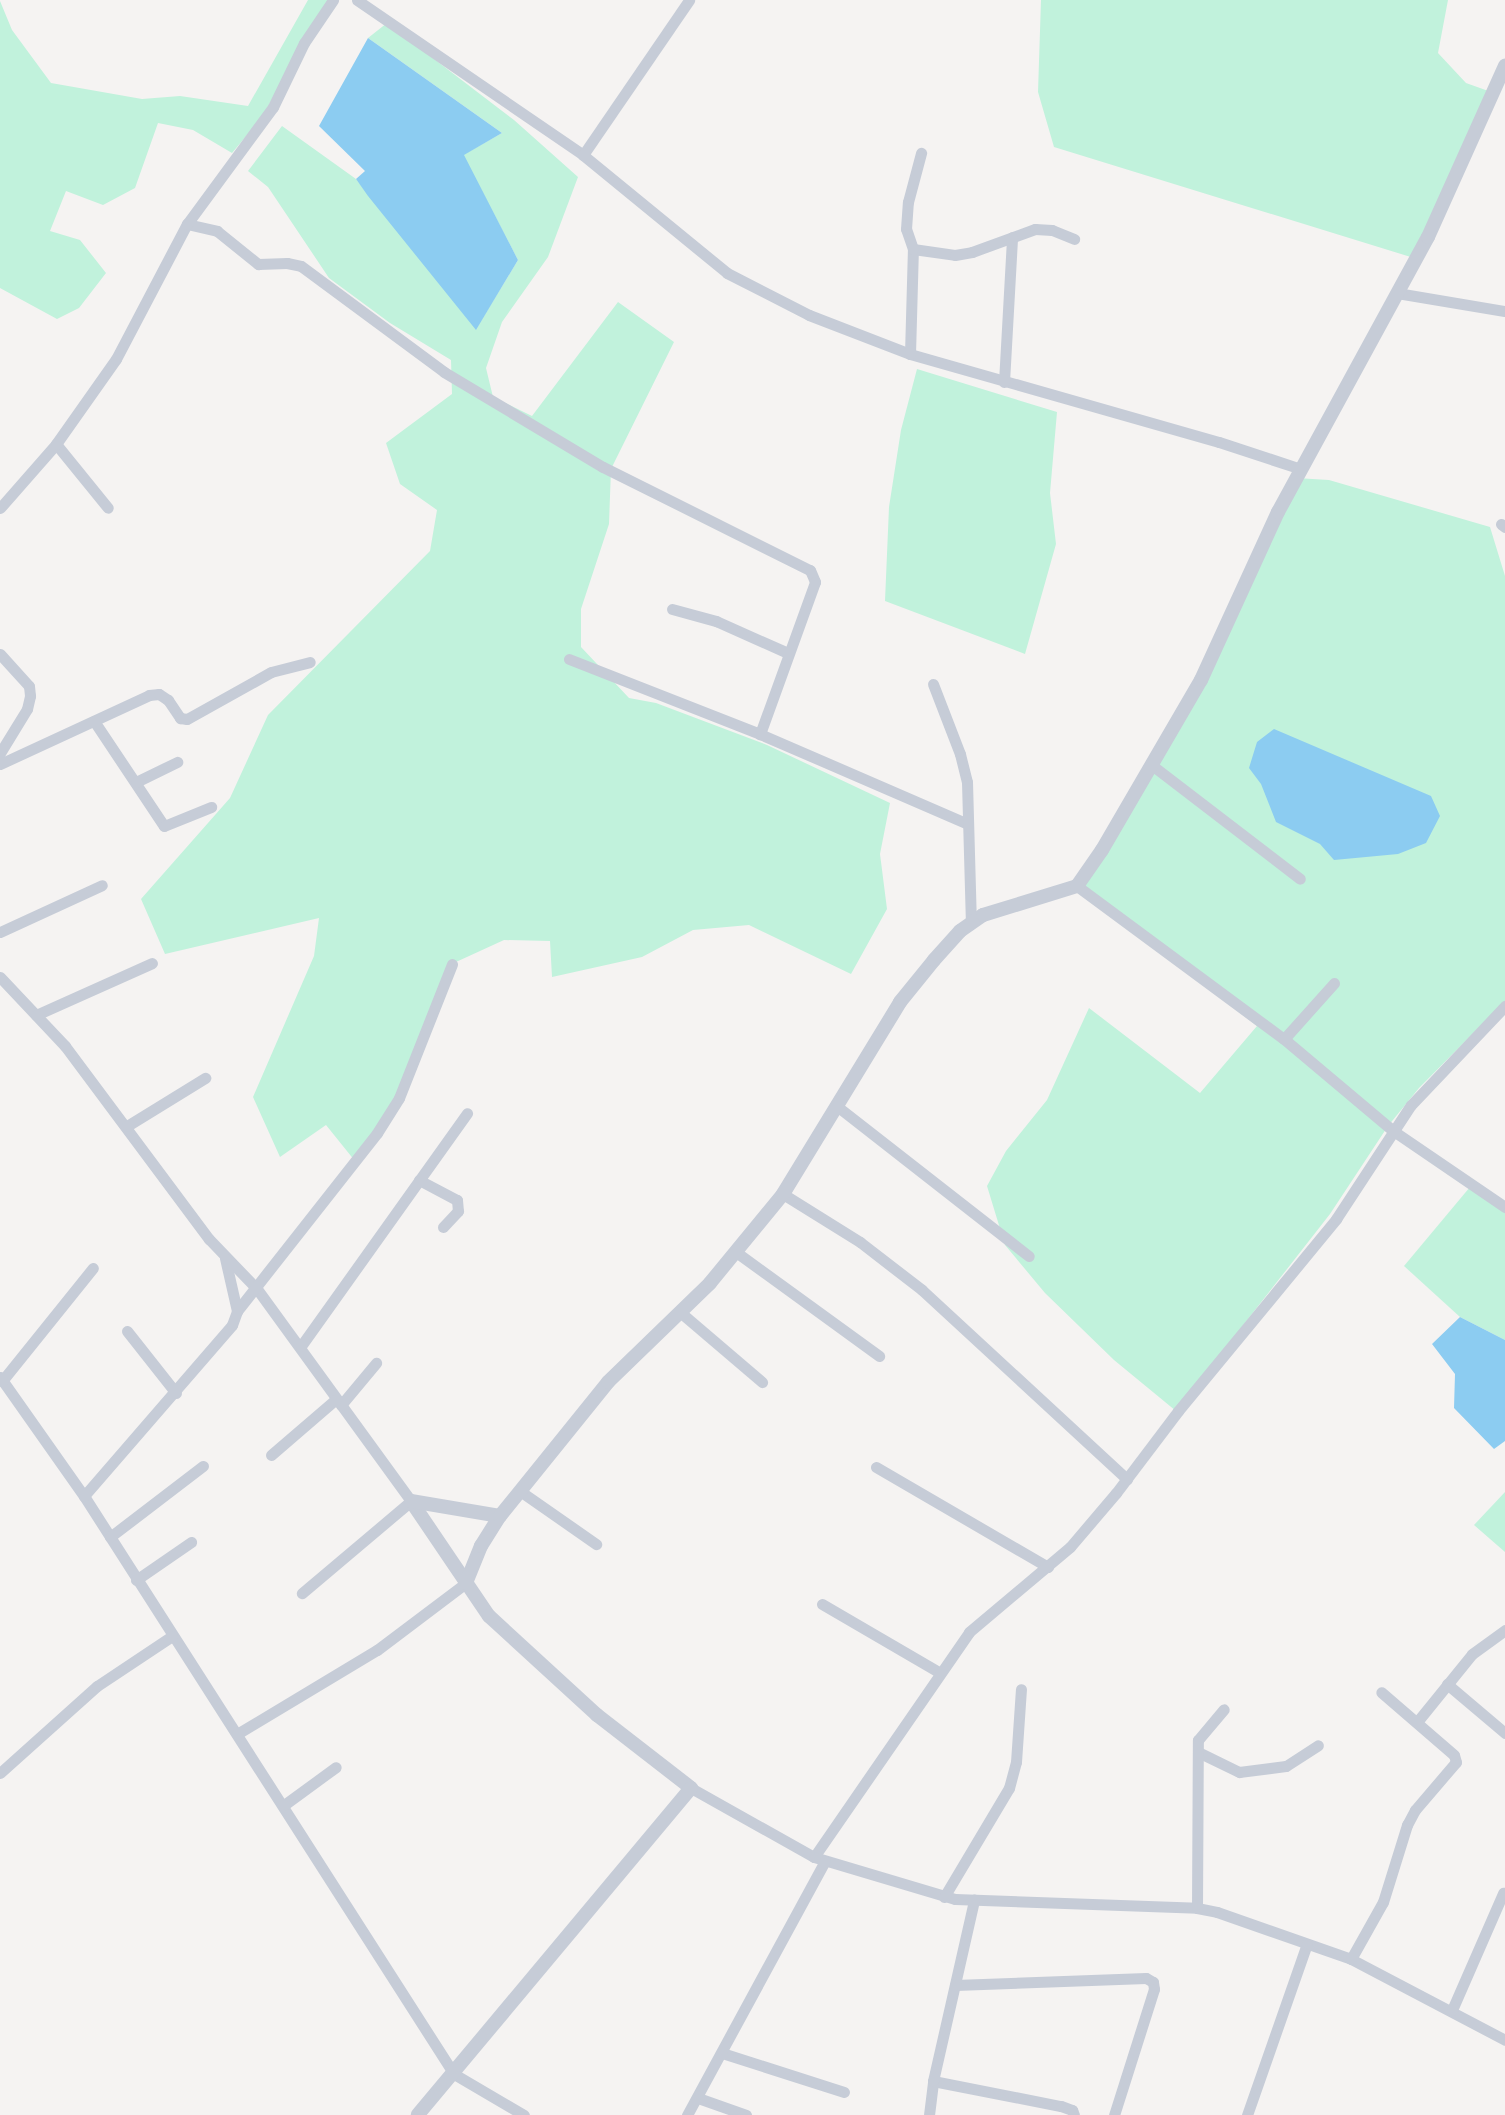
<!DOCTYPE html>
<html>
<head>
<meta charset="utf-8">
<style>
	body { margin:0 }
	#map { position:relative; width:1505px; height:2115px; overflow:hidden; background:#f5f3f2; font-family:"Asap Condensed",sans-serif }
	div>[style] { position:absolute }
	.green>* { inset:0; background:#c1f2dc }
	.water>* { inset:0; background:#8cccf1 }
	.minor>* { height:11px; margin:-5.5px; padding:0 5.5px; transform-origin:5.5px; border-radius:5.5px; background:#c6ccd7 }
	.tertiary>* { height:14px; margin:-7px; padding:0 7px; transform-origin:7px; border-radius:7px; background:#c6ccd7 }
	span { translate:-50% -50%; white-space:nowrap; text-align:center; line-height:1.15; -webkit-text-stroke:6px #fff; paint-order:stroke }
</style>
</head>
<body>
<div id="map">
	<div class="green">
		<i style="clip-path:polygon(308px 0,328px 0,262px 117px,232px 153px,193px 130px,158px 123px,135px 188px,103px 205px,66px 191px,50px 231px,80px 240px,106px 273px,79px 308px,57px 319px,0 288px,0 1px,12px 30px,51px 83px,142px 99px,180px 96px,248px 106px)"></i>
		<i style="clip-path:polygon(1041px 0,1448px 0,1438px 53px,1466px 83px,1494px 93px,1414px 258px,1054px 147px,1038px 92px)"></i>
		<i style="clip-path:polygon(387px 23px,514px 120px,578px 177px,548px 257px,502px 322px,486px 368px,493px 397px,532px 416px,618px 302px,674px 342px,611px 469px,609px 524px,581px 609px,581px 647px,629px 698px,656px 703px,767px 745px,890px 803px,880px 854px,887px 909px,851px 974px,749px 925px,693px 930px,642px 957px,552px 977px,550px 941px,504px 940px,456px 962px,406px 1081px,355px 1161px,326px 1125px,280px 1157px,253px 1097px,314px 956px,319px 918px,165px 954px,141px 899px,230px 798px,268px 715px,430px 551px,437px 510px,400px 484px,386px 443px,452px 394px,451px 360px,390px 323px,329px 278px,268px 187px,248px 171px,282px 126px,356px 179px,476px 329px,518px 260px,463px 155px,502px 133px,368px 38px)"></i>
		<i style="clip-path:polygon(917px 369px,1057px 412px,1050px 493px,1056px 544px,1025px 654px,885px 601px,889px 507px,901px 430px)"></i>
		<i style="clip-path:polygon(1296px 478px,1329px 480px,1490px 527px,1505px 576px,1505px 1001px,1419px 1088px,1388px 1126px,1330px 1214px,1176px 1411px,1114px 1360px,1045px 1293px,1005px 1245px,987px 1186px,1006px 1151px,1047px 1100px,1089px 1008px,1200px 1093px,1257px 1026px,1075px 885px,1200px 677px)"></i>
		<i style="clip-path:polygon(1470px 1187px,1505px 1213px,1505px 1340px,1460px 1317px,1404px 1266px)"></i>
		<i style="clip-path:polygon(1505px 1492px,1505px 1552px,1474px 1525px)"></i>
	</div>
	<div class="water">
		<i style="clip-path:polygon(368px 38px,502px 133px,464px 155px,518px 260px,476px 330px,368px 196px,356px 179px,365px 171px,319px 126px)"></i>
		<i style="clip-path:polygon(1274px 729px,1431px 796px,1440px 816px,1426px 843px,1398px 854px,1334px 860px,1320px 844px,1276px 822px,1261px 784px,1249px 768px,1257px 742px)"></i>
		<i style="clip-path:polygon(1460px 1317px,1505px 1340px,1505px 1441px,1494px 1449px,1454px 1408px,1455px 1374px,1432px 1344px)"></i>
	</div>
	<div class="minor">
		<i style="left:357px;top:0;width:274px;rotate:34.4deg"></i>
		<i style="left:583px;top:155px;width:186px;rotate:39.3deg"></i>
		<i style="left:727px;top:273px;width:92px;rotate:27.1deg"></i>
		<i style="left:809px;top:315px;width:108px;rotate:21.1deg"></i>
		<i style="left:910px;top:354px;width:321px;rotate:15.9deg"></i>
		<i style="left:1219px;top:442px;width:86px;rotate:18.2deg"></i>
		<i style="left:583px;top:155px;width:188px;rotate:-55.6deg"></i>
		<i style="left:187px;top:224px;width:31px;rotate:13deg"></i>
		<i style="left:217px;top:231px;width:53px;rotate:38.8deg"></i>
		<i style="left:258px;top:264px;width:29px;rotate:-2deg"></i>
		<i style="left:287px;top:263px;width:14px;rotate:12deg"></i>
		<i style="left:301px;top:266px;width:178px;rotate:36.5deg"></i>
		<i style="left:444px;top:372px;width:185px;rotate:30.9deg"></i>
		<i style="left:603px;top:467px;width:231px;rotate:26.5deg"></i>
		<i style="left:810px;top:570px;width:13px;rotate:67deg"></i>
		<i style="left:815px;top:582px;width:162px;rotate:109.9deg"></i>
		<i style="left:913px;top:249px;width:42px;rotate:8.1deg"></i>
		<i style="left:955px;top:255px;width:17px;rotate:-10deg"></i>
		<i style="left:972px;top:252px;width:67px;rotate:-20.1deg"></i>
		<i style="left:1035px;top:229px;width:17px;rotate:3deg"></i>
		<i style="left:1052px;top:230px;width:24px;rotate:22deg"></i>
		<i style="left:1397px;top:293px;width:109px;rotate:9.5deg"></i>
		<i style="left:910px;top:354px;width:105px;rotate:-88.4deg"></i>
		<i style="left:913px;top:249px;width:21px;rotate:-109deg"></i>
		<i style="left:906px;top:229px;width:27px;rotate:-86deg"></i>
		<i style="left:908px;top:202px;width:51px;rotate:-75.1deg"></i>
		<i style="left:1004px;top:382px;width:145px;rotate:-86.8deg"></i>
		<i style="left:56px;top:444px;width:82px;rotate:50.9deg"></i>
		<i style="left:0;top:508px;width:85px;rotate:-48.8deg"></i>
		<i style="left:56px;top:444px;width:104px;rotate:-54.8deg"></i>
		<i style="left:116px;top:359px;width:153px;rotate:-62.3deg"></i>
		<i style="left:187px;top:224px;width:145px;rotate:-53.7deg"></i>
		<i style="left:273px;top:107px;width:71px;rotate:-64.2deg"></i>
		<i style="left:304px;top:43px;width:52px;rotate:-56deg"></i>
		<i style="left:1501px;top:524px;width:5px;rotate:37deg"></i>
		<i style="left:672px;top:609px;width:46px;rotate:15.3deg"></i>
		<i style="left:716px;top:621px;width:79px;rotate:24deg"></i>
		<i style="left:0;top:654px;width:43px;rotate:47.8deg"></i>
		<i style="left:29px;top:686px;width:10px;rotate:84deg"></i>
		<i style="left:30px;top:696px;width:13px;rotate:103deg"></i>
		<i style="left:27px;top:709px;width:52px;rotate:121.5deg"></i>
		<i style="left:569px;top:659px;width:205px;rotate:21.4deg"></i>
		<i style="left:760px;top:734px;width:224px;rotate:23.4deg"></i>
		<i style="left:933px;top:684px;width:75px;rotate:68.9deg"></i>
		<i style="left:960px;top:754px;width:29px;rotate:76deg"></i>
		<i style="left:967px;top:782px;width:140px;rotate:88.4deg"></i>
		<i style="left:94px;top:721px;width:126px;rotate:56.3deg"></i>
		<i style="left:164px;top:826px;width:51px;rotate:-22deg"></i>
		<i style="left:0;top:764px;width:164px;rotate:-24.8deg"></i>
		<i style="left:149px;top:695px;width:10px;rotate:-6deg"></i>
		<i style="left:159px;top:694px;width:11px;rotate:34deg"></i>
		<i style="left:168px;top:700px;width:22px;rotate:56deg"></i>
		<i style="left:180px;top:718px;width:7px;rotate:8deg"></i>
		<i style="left:187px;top:719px;width:96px;rotate:-29.2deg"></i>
		<i style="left:271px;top:672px;width:40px;rotate:-14.4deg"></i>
		<i style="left:1153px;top:766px;width:185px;rotate:37.5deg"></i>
		<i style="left:136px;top:782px;width:46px;rotate:-26deg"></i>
		<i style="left:1077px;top:886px;width:257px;rotate:36.5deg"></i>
		<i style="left:1284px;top:1039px;width:141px;rotate:40.1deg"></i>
		<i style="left:1392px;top:1130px;width:137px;rotate:34.3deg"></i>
		<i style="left:0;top:932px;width:112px;rotate:-24.7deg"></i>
		<i style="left:0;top:977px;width:95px;rotate:46.7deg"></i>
		<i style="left:65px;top:1046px;width:241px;rotate:53.3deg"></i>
		<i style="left:209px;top:1239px;width:69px;rotate:46.2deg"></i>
		<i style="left:257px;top:1289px;width:262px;rotate:54deg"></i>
		<i style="left:411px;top:1501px;width:143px;rotate:139.8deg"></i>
		<i style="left:36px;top:1015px;width:127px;rotate:-24.1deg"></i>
		<i style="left:1284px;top:1039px;width:75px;rotate:-48.2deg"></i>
		<i style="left:838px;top:1107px;width:242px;rotate:38deg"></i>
		<i style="left:127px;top:1126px;width:92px;rotate:-31.6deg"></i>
		<i style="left:419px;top:1180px;width:43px;rotate:27.8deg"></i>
		<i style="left:457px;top:1200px;width:11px;rotate:85deg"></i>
		<i style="left:458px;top:1211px;width:22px;rotate:133deg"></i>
		<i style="left:783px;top:1194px;width:91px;rotate:31.9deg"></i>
		<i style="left:860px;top:1242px;width:78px;rotate:37.7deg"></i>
		<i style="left:922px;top:1290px;width:279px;rotate:42.7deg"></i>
		<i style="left:736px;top:1252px;width:177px;rotate:36deg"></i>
		<i style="left:237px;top:1311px;width:226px;rotate:-51.8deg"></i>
		<i style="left:377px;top:1133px;width:41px;rotate:-57.8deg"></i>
		<i style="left:399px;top:1098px;width:144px;rotate:-68.4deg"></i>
		<i style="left:680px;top:1312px;width:108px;rotate:40.5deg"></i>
		<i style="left:127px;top:1331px;width:79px;rotate:51.7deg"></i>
		<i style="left:301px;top:1346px;width:286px;rotate:-54.5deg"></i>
		<i style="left:0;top:1377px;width:146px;rotate:54.8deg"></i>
		<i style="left:84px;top:1496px;width:686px;rotate:57.38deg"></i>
		<i style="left:454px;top:2074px;width:81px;rotate:30.4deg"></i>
		<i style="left:2px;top:1381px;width:145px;rotate:-51.2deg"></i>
		<i style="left:341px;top:1405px;width:55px;rotate:-50.2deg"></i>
		<i style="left:271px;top:1455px;width:86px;rotate:-40.7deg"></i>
		<i style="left:876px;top:1467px;width:199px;rotate:30.2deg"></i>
		<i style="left:520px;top:1491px;width:93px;rotate:34.9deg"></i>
		<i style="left:84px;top:1496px;width:226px;rotate:-49.1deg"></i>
		<i style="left:232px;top:1325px;width:15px;rotate:-70deg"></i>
		<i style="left:237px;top:1311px;width:54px;rotate:-102.8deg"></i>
		<i style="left:110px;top:1537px;width:117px;rotate:-37.4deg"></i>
		<i style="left:136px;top:1580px;width:67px;rotate:-34.6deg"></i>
		<i style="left:822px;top:1604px;width:135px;rotate:30.2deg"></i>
		<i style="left:1447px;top:1684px;width:76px;rotate:40.2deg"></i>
		<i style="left:1417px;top:1722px;width:87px;rotate:-51deg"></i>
		<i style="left:1472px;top:1654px;width:41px;rotate:-36deg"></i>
		<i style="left:237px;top:1734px;width:163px;rotate:-31deg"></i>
		<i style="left:377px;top:1650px;width:111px;rotate:-37deg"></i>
		<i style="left:1198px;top:1752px;width:46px;rotate:26deg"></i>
		<i style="left:1239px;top:1772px;width:47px;rotate:-7.3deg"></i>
		<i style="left:1286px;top:1766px;width:38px;rotate:-33deg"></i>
		<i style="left:0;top:1773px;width:130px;rotate:-41.9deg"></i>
		<i style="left:97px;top:1686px;width:90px;rotate:-33.7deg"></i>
		<i style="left:691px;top:1788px;width:141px;rotate:29.3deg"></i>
		<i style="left:814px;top:1857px;width:273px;rotate:-55.4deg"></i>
		<i style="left:969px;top:1632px;width:132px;rotate:-40.1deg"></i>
		<i style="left:1070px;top:1547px;width:71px;rotate:-49.6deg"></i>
		<i style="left:1116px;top:1493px;width:103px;rotate:-52.9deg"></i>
		<i style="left:1178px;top:1411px;width:249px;rotate:-50.5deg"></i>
		<i style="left:1336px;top:1219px;width:136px;rotate:-56.7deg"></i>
		<i style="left:1411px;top:1105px;width:137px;rotate:-46.5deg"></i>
		<i style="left:284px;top:1805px;width:64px;rotate:-36.2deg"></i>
		<i style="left:814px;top:1857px;width:147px;rotate:16.6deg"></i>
		<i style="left:955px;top:1899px;width:242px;rotate:2.1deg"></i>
		<i style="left:1197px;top:1908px;width:20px;rotate:11deg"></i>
		<i style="left:1217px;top:1912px;width:142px;rotate:19.3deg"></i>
		<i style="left:1351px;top:1959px;width:174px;rotate:27.7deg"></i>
		<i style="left:944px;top:1897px;width:127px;rotate:-59.2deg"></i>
		<i style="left:1009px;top:1788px;width:27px;rotate:-75deg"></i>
		<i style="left:1016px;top:1762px;width:73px;rotate:-86.1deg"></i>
		<i style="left:1197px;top:1908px;width:168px;rotate:-89.7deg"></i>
		<i style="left:1198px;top:1740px;width:40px;rotate:-50deg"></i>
		<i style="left:1351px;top:1959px;width:65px;rotate:-60.7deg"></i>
		<i style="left:1383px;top:1902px;width:81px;rotate:-72.7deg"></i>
		<i style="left:1407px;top:1825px;width:17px;rotate:-62deg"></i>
		<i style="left:1415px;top:1810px;width:63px;rotate:-49.5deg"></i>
		<i style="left:1456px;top:1762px;width:7px;rotate:-106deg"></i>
		<i style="left:1454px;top:1755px;width:96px;rotate:-139.2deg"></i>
		<i style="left:955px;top:1985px;width:191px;rotate:-2.1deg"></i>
		<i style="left:1146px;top:1978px;width:8px;rotate:30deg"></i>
		<i style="left:1153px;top:1982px;width:7px;rotate:82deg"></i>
		<i style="left:1154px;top:1989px;width:132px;rotate:107.6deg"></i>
		<i style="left:1452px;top:2010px;width:128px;rotate:-66.4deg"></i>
		<i style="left:722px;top:2053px;width:128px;rotate:17.7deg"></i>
		<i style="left:933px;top:2081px;width:130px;rotate:11.1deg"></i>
		<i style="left:1061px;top:2106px;width:12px;rotate:20deg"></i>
		<i style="left:1072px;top:2110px;width:5px;rotate:68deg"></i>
		<i style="left:698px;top:2098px;width:51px;rotate:19.5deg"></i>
		<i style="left:687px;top:2115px;width:289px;rotate:-61.5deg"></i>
		<i style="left:929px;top:2115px;width:34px;rotate:-83deg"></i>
		<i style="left:933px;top:2081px;width:186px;rotate:-77.2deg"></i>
		<i style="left:1247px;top:2115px;width:181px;rotate:-70.7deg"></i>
	</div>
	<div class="tertiary">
		<i style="left:411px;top:1501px;width:139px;rotate:55.9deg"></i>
		<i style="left:489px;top:1616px;width:147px;rotate:42.5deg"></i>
		<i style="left:597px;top:1715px;width:119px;rotate:37.8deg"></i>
		<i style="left:691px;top:1788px;width:426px;rotate:129.9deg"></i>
		<i style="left:411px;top:1501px;width:90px;rotate:9.6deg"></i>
		<i style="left:466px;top:1583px;width:40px;rotate:-68deg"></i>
		<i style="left:481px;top:1546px;width:36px;rotate:-58deg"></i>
		<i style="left:500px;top:1516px;width:172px;rotate:-51.1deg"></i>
		<i style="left:608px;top:1382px;width:142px;rotate:-44.1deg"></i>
		<i style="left:710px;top:1283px;width:115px;rotate:-50.6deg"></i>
		<i style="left:783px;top:1194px;width:225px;rotate:-58.6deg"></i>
		<i style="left:900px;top:1002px;width:54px;rotate:-51deg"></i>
		<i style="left:934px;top:960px;width:39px;rotate:-48deg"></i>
		<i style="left:960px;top:931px;width:28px;rotate:-35deg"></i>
		<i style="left:983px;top:915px;width:98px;rotate:-17.1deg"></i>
		<i style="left:1077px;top:886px;width:44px;rotate:-55.2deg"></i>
		<i style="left:1102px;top:850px;width:197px;rotate:-59.8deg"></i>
		<i style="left:1201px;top:680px;width:185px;rotate:-65.4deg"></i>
		<i style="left:1278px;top:512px;width:313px;rotate:-61.4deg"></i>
		<i style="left:1428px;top:237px;width:188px;rotate:-65.8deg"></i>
	</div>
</div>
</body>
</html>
